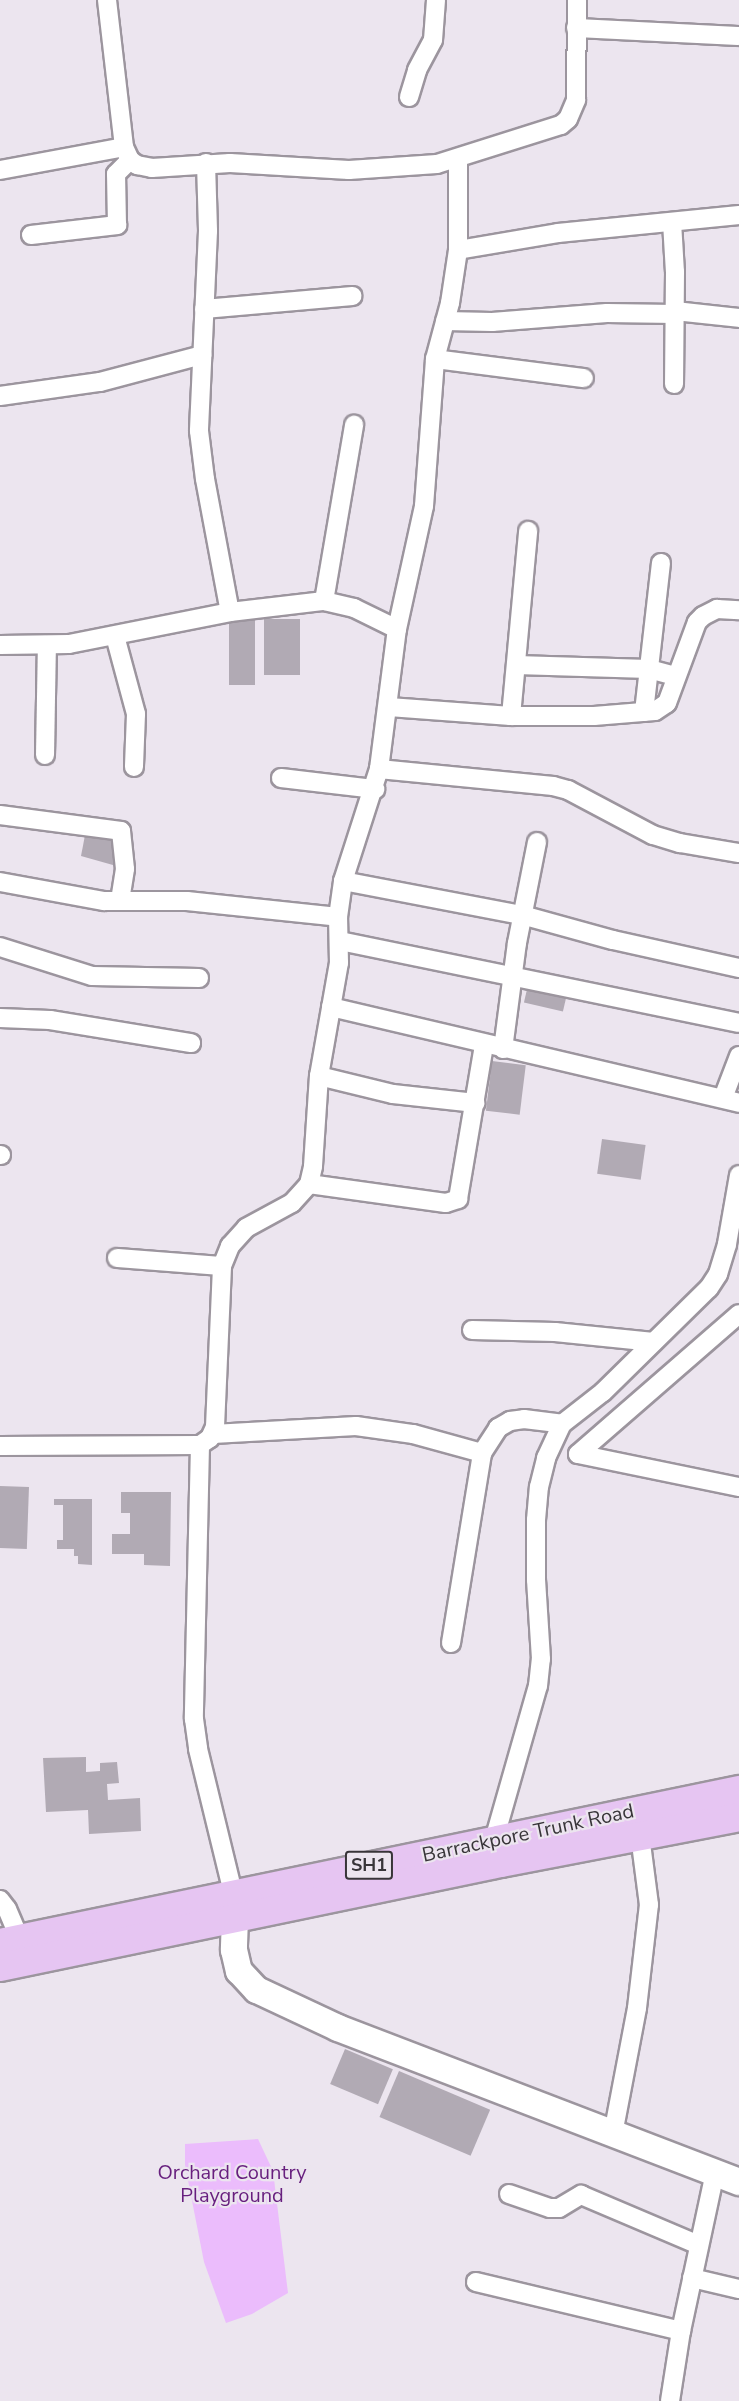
<!DOCTYPE html>
<html>
<head>
<meta charset="utf-8">
<style>
	body { margin:0 }
	#map { position:relative; width:739px; height:2401px; overflow:hidden; background:#ece5ef; font-family:"Nunito Sans",sans-serif }
	div>[style] { position:absolute }
	.green>* { inset:0; background:#ebbcfc }
	.building>* { inset:0; background:#b1aab4; transform-origin:0 0 }
	.roads { filter:drop-shadow(2px 0 #9c959e) drop-shadow(-2px 0 #9c959e) drop-shadow(0 2px #9c959e) drop-shadow(0 -2px #9c959e) }
	.street>* { height:18px; margin:-9px; padding:0 9px; transform-origin:9px; border-radius:9px; background:#fff }
	.secondary>* { height:26px; margin:-13px; padding:0 13px; transform-origin:13px; border-radius:13px; background:#fff }
	.primary>* { height:28px; margin:-14px; padding:0 14px; transform-origin:14px; border-radius:14px; background:#e6c5f2 }
	span { translate:-50% -50%; white-space:nowrap; text-align:center; line-height:1.15; -webkit-text-stroke:4.5px #ece5ef; paint-order:stroke }
	.shield-label span { padding:2px 4px; background:#ece5ef; border:2px solid; border-radius:4px; -webkit-text-stroke-width:0 }
	.shield-label { font-size:18px; color:#383539; font-weight:700 }
	.street-label { font-size:20px; color:#383539 }
	.park-label { font-size:20px; color:#671f7e }
</style>
</head>
<body>
<div id="map">
	<div class="green">
		<i style="clip-path:polygon(258px 2139px,273px 2171px,288px 2293px,252px 2314px,226px 2323px,204px 2262px,185px 2165px,185px 2144px)"></i>
	</div>
	<div class="building">
		<i style="left:229px;top:616px;width:26px;height:69px"></i>
		<i style="left:264px;top:619px;width:36px;height:56px"></i>
		<i style="clip-path:polygon(86px 830px,116px 838px,120px 867px,81px 856px)"></i>
		<i style="left:528px;top:985px;width:40px;height:18px;rotate:13deg"></i>
		<i style="left:492px;top:1061px;width:34px;height:50px;rotate:7deg"></i>
		<i style="left:602px;top:1139px;width:44px;height:35px;rotate:8deg"></i>
		<i style="left:0;top:1486px;width:29px;height:62px;rotate:2deg"></i>
		<i style="clip-path:polygon(121px 1492px,171px 1492px,170px 1566px,144px 1565px,144px 1554px,112px 1554px,112px 1534px,130px 1534px,130px 1513px,121px 1513px)"></i>
		<i style="clip-path:polygon(54px 1499px,92px 1499px,92px 1565px,78px 1564px,78px 1556px,74px 1556px,74px 1549px,57px 1549px,57px 1540px,63px 1540px,63px 1505px,54px 1505px)"></i>
		<i style="clip-path:polygon(86px 1757px,86px 1772px,100px 1771px,100px 1763px,117px 1762px,119px 1783px,107px 1784px,108px 1800px,140px 1798px,141px 1831px,89px 1834px,88px 1810px,46px 1812px,43px 1758px)"></i>
		<i style="left:345px;top:2049px;width:52px;height:38px;rotate:23deg"></i>
		<i style="left:399px;top:2071px;width:99px;height:50px;rotate:23deg"></i>
	</div>
	<div class="roads">
		<div class="street">
			<i style="left:107px;top:0;width:148px;rotate:83.4deg"></i>
			<i style="left:124px;top:147px;width:14px;rotate:65deg"></i>
			<i style="left:130px;top:160px;width:9px;rotate:36deg"></i>
			<i style="left:137px;top:165px;width:15px;rotate:11deg"></i>
			<i style="left:152px;top:168px;width:78px;rotate:-3.7deg"></i>
			<i style="left:230px;top:163px;width:119px;rotate:3.4deg"></i>
			<i style="left:349px;top:170px;width:88px;rotate:-3.9deg"></i>
			<i style="left:437px;top:164px;width:130px;rotate:-17.5deg"></i>
			<i style="left:561px;top:125px;width:9px;rotate:-41deg"></i>
			<i style="left:568px;top:119px;width:21px;rotate:-67deg"></i>
			<i style="left:576px;top:100px;width:100px;rotate:-89.4deg"></i>
			<i style="left:576px;top:28px;width:163px;rotate:2.8deg"></i>
			<i style="left:409px;top:97px;width:28px;rotate:-73deg"></i>
			<i style="left:417px;top:70px;width:34px;rotate:-62deg"></i>
			<i style="left:433px;top:40px;width:40px;rotate:-85.7deg"></i>
			<i style="left:206px;top:163px;width:68px;rotate:88.3deg"></i>
			<i style="left:208px;top:231px;width:200px;rotate:92.6deg"></i>
			<i style="left:199px;top:431px;width:48px;rotate:82.9deg"></i>
			<i style="left:205px;top:479px;width:135px;rotate:79.4deg"></i>
			<i style="left:0;top:170px;width:126px;rotate:-10.5deg"></i>
			<i style="left:672px;top:222px;width:50px;rotate:86.6deg"></i>
			<i style="left:675px;top:272px;width:112px;rotate:90.5deg"></i>
			<i style="left:31px;top:235px;width:87px;rotate:-6.6deg"></i>
			<i style="left:117px;top:225px;width:51px;rotate:-91.1deg"></i>
			<i style="left:116px;top:174px;width:20px;rotate:-45deg"></i>
			<i style="left:458px;top:250px;width:101px;rotate:-9.6deg"></i>
			<i style="left:558px;top:233px;width:182px;rotate:-5.7deg"></i>
			<i style="left:204px;top:309px;width:149px;rotate:-5deg"></i>
			<i style="left:675px;top:311px;width:64px;rotate:6.2deg"></i>
			<i style="left:445px;top:321px;width:47px;rotate:1.2deg"></i>
			<i style="left:492px;top:322px;width:115px;rotate:-4.5deg"></i>
			<i style="left:607px;top:313px;width:68px;rotate:0.8deg"></i>
			<i style="left:435px;top:359px;width:150px;rotate:7.3deg"></i>
			<i style="left:0;top:396px;width:101px;rotate:-8deg"></i>
			<i style="left:100px;top:382px;width:106px;rotate:-14.8deg"></i>
			<i style="left:324px;top:601px;width:179px;rotate:-80.3deg"></i>
			<i style="left:115px;top:636px;width:81px;rotate:74.9deg"></i>
			<i style="left:136px;top:714px;width:53px;rotate:92.2deg"></i>
			<i style="left:0;top:645px;width:69px;rotate:-0.8deg"></i>
			<i style="left:69px;top:644px;width:164px;rotate:-11.2deg"></i>
			<i style="left:230px;top:612px;width:95px;rotate:-6.7deg"></i>
			<i style="left:324px;top:601px;width:31px;rotate:13deg"></i>
			<i style="left:354px;top:608px;width:48px;rotate:26deg"></i>
			<i style="left:516px;top:665px;width:133px;rotate:1.7deg"></i>
			<i style="left:649px;top:669px;width:28px;rotate:15deg"></i>
			<i style="left:389px;top:707px;width:122px;rotate:4.2deg"></i>
			<i style="left:511px;top:716px;width:83px"></i>
			<i style="left:594px;top:716px;width:61px;rotate:-4.7deg"></i>
			<i style="left:655px;top:711px;width:14px;rotate:-34deg"></i>
			<i style="left:667px;top:703px;width:86px;rotate:-69.7deg"></i>
			<i style="left:697px;top:622px;width:8px;rotate:-45deg"></i>
			<i style="left:703px;top:616px;width:16px;rotate:-27deg"></i>
			<i style="left:717px;top:609px;width:22px;rotate:3deg"></i>
			<i style="left:644px;top:712px;width:150px;rotate:-83.5deg"></i>
			<i style="left:511px;top:716px;width:186px;rotate:-84.7deg"></i>
			<i style="left:45px;top:755px;width:110px;rotate:-89deg"></i>
			<i style="left:379px;top:769px;width:175px;rotate:5.6deg"></i>
			<i style="left:553px;top:786px;width:16px;rotate:15deg"></i>
			<i style="left:568px;top:790px;width:96px;rotate:27.9deg"></i>
			<i style="left:653px;top:835px;width:28px;rotate:17deg"></i>
			<i style="left:680px;top:843px;width:60px;rotate:9.6deg"></i>
			<i style="left:281px;top:778px;width:95px;rotate:6.7deg"></i>
			<i style="left:0;top:815px;width:122px;rotate:7.5deg"></i>
			<i style="left:121px;top:831px;width:38px;rotate:84deg"></i>
			<i style="left:125px;top:869px;width:32px;rotate:99deg"></i>
			<i style="left:343px;top:881px;width:182px;rotate:10.8deg"></i>
			<i style="left:522px;top:915px;width:94px;rotate:15.4deg"></i>
			<i style="left:613px;top:940px;width:129px;rotate:12.5deg"></i>
			<i style="left:0;top:882px;width:106px;rotate:10.4deg"></i>
			<i style="left:104px;top:901px;width:83px"></i>
			<i style="left:187px;top:901px;width:152px;rotate:6deg"></i>
			<i style="left:340px;top:941px;width:407px;rotate:11.6deg"></i>
			<i style="left:0;top:947px;width:96px;rotate:17.5deg"></i>
			<i style="left:92px;top:976px;width:107px;rotate:1.1deg"></i>
			<i style="left:331px;top:1007px;width:419px;rotate:13.2deg"></i>
			<i style="left:0;top:1018px;width:50px;rotate:2.3deg"></i>
			<i style="left:50px;top:1020px;width:143px;rotate:9.3deg"></i>
			<i style="left:503px;top:1049px;width:107px;rotate:-82.5deg"></i>
			<i style="left:517px;top:943px;width:103px;rotate:-78.8deg"></i>
			<i style="left:319px;top:1076px;width:76px;rotate:13.7deg"></i>
			<i style="left:393px;top:1094px;width:83px;rotate:6.2deg"></i>
			<i style="left:723px;top:1098px;width:45px;rotate:-69.1deg"></i>
			<i style="left:0;top:1155px;width:1px"></i>
			<i style="left:309px;top:1184px;width:138px;rotate:7.9deg"></i>
			<i style="left:446px;top:1203px;width:13px;rotate:-18deg"></i>
			<i style="left:458px;top:1199px;width:156px;rotate:-80.4deg"></i>
			<i style="left:117px;top:1258px;width:105px;rotate:4.4deg"></i>
			<i style="left:472px;top:1330px;width:83px;rotate:1.4deg"></i>
			<i style="left:555px;top:1332px;width:99px;rotate:5.8deg"></i>
			<i style="left:213px;top:1434px;width:143px;rotate:-3.2deg"></i>
			<i style="left:356px;top:1426px;width:58px;rotate:8deg"></i>
			<i style="left:413px;top:1434px;width:72px;rotate:15.4deg"></i>
			<i style="left:200px;top:1445px;width:274px;rotate:91.3deg"></i>
			<i style="left:194px;top:1719px;width:30px;rotate:82deg"></i>
			<i style="left:198px;top:1749px;width:148px;rotate:76.3deg"></i>
			<i style="left:0;top:1446px;width:200px;rotate:-0.3deg"></i>
			<i style="left:200px;top:1445px;width:12px;rotate:-35deg"></i>
			<i style="left:210px;top:1438px;width:12px;rotate:-66deg"></i>
			<i style="left:215px;top:1427px;width:161px;rotate:-87.5deg"></i>
			<i style="left:222px;top:1266px;width:22px;rotate:-68deg"></i>
			<i style="left:230px;top:1246px;width:24px;rotate:-48deg"></i>
			<i style="left:246px;top:1228px;width:52px;rotate:-28.5deg"></i>
			<i style="left:292px;top:1203px;width:25px;rotate:-48deg"></i>
			<i style="left:309px;top:1184px;width:18px;rotate:-77deg"></i>
			<i style="left:313px;top:1166px;width:90px;rotate:-86.2deg"></i>
			<i style="left:319px;top:1076px;width:115px;rotate:-80deg"></i>
			<i style="left:339px;top:963px;width:46px;rotate:-91.2deg"></i>
			<i style="left:338px;top:917px;width:36px;rotate:-82deg"></i>
			<i style="left:343px;top:881px;width:118px;rotate:-72.2deg"></i>
			<i style="left:379px;top:769px;width:141px;rotate:-82.7deg"></i>
			<i style="left:397px;top:629px;width:126px;rotate:-77.6deg"></i>
			<i style="left:424px;top:506px;width:147px;rotate:-85.7deg"></i>
			<i style="left:435px;top:359px;width:58px;rotate:-75deg"></i>
			<i style="left:450px;top:303px;width:54px;rotate:-81.4deg"></i>
			<i style="left:458px;top:250px;width:91px;rotate:-90deg"></i>
			<i style="left:578px;top:1454px;width:213px;rotate:-41deg"></i>
			<i style="left:578px;top:1454px;width:164px;rotate:11.6deg"></i>
			<i style="left:451px;top:1643px;width:193px;rotate:-80.7deg"></i>
			<i style="left:482px;top:1453px;width:30px;rotate:-57deg"></i>
			<i style="left:498px;top:1428px;width:14px;rotate:-30deg"></i>
			<i style="left:510px;top:1421px;width:14px;rotate:-8deg"></i>
			<i style="left:524px;top:1419px;width:38px;rotate:7deg"></i>
			<i style="left:494px;top:1840px;width:160px;rotate:-74.1deg"></i>
			<i style="left:538px;top:1686px;width:27px;rotate:-84deg"></i>
			<i style="left:541px;top:1659px;width:79px;rotate:-93.6deg"></i>
			<i style="left:536px;top:1580px;width:60px;rotate:-90deg"></i>
			<i style="left:536px;top:1520px;width:33px;rotate:-85deg"></i>
			<i style="left:539px;top:1487px;width:30px;rotate:-76deg"></i>
			<i style="left:546px;top:1458px;width:38px;rotate:-65deg"></i>
			<i style="left:562px;top:1424px;width:52px;rotate:-38deg"></i>
			<i style="left:603px;top:1392px;width:148px;rotate:-44.5deg"></i>
			<i style="left:709px;top:1288px;width:17px;rotate:-57deg"></i>
			<i style="left:718px;top:1274px;width:31px;rotate:-73deg"></i>
			<i style="left:727px;top:1244px;width:70px;rotate:-80.1deg"></i>
			<i style="left:0;top:1900px;width:11px;rotate:52deg"></i>
			<i style="left:7px;top:1909px;width:33px;rotate:67deg"></i>
			<i style="left:613px;top:2134px;width:128px;rotate:-79.2deg"></i>
			<i style="left:637px;top:2008px;width:104px;rotate:-83.4deg"></i>
			<i style="left:649px;top:1905px;width:70px;rotate:-97.4deg"></i>
			<i style="left:509px;top:2194px;width:43px;rotate:18.9deg"></i>
			<i style="left:550px;top:2208px;width:9px"></i>
			<i style="left:559px;top:2208px;width:26px;rotate:-31deg"></i>
			<i style="left:581px;top:2195px;width:128px;rotate:23deg"></i>
			<i style="left:692px;top:2278px;width:48px;rotate:13.2deg"></i>
			<i style="left:476px;top:2282px;width:211px;rotate:13.4deg"></i>
			<i style="left:670px;top:2401px;width:71px;rotate:-81.1deg"></i>
			<i style="left:681px;top:2331px;width:163px;rotate:-77.9deg"></i>
		</div>
		<div class="secondary">
			<i style="left:235px;top:1917px;width:33px;rotate:92deg"></i>
			<i style="left:234px;top:1950px;width:22px;rotate:77deg"></i>
			<i style="left:239px;top:1971px;width:26px;rotate:47deg"></i>
			<i style="left:257px;top:1990px;width:89px;rotate:25.1deg"></i>
			<i style="left:338px;top:2028px;width:430px;rotate:21deg"></i>
		</div>
		<div class="primary">
			<i style="left:0;top:1943px;width:755px;rotate:-11.7deg"></i>
			<i style="left:0;top:1967px;width:512px;rotate:-11.73deg"></i>
			<i style="left:501px;top:1863px;width:242px;rotate:-10.9deg"></i>
		</div>
	</div>
	<div class="shield-label">
		<span style="left:369px;top:1865px">SH1</span>
	</div>
	<div class="street-label">
		<span style="left:528px;top:1833px;rotate:-12deg">Barrackpore Trunk Road</span>
	</div>
	<div class="park-label">
		<span style="left:232px;top:2184px">Orchard Country<br>Playground</span>
	</div>
</div>
</body>
</html>
